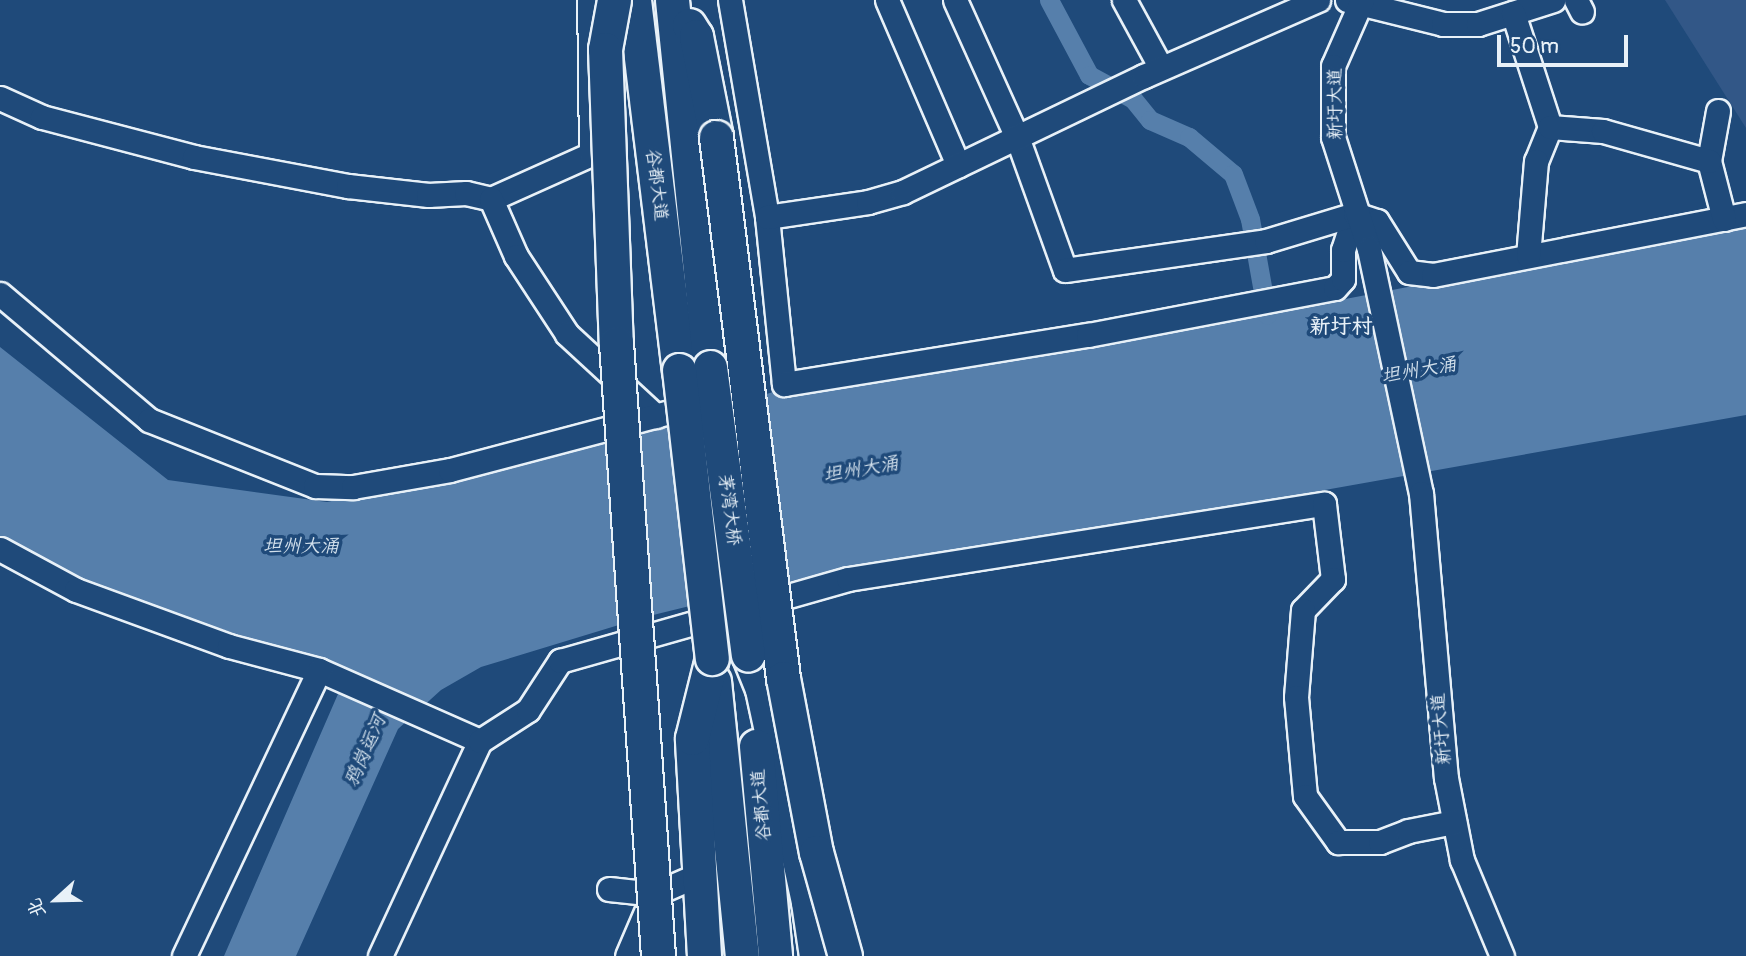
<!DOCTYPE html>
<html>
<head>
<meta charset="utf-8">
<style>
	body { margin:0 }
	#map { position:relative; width:1746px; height:956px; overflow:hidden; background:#1f4a7a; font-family:Pangolin,"LXGW WenKai TC",sans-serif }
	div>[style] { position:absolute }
	.built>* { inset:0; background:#325787 }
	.water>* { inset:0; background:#567fab }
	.canal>* { height:19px; margin:-9.5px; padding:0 9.5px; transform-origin:9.5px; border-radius:9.5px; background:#567fab }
	.roads { filter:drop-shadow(2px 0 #e8f1f8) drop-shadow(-2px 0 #e8f1f8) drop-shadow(0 2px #e8f1f8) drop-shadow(0 -2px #e8f1f8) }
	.minor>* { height:23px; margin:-11.5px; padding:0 11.5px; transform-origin:11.5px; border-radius:11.5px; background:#1f4a7a }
	.highway>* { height:33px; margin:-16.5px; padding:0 16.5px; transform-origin:16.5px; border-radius:16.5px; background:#1f4a7a }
	.bridges { filter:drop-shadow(2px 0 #e8f1f8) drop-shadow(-2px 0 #e8f1f8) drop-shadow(0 2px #e8f1f8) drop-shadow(0 -2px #e8f1f8) }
	.highway-bridge>* { height:33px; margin:-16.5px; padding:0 16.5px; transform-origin:16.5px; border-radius:16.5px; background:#1f4a7a }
	span { translate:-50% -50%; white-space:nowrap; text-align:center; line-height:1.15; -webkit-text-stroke:7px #1f4a7a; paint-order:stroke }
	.street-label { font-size:18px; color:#e8f1f8 }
	.water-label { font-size:19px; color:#d2e0ec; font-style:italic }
	.quarter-label { font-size:21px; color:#e8f1f8; font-weight:700 }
	.north { position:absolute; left:21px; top:865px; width:70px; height:70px; -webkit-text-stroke:5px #1f4a7a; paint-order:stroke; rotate:248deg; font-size:19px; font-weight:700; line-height:28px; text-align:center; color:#e8f1f8 }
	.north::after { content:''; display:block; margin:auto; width:24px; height:32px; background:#e8f1f8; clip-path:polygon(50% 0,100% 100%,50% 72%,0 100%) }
	.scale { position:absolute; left:1497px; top:35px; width:131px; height:32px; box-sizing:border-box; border:4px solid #e8f1f8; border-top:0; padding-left:9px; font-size:21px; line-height:24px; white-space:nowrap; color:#e8f1f8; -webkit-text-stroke:5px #1f4a7a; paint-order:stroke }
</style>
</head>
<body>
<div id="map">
	<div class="built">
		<i style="clip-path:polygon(1665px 0,1746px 0,1746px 128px)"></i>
	</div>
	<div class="water">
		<i style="clip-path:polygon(1746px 222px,1746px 415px,1162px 519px,836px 570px,645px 617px,481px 667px,441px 690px,398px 729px,296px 956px,224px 956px,348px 671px,101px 589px,0 539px,0 347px,168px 480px,327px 502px,562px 451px,777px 391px,1267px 314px)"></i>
	</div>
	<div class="canal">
		<i style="left:1049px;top:0;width:85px;rotate:61.9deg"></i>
		<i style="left:1089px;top:75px;width:50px;rotate:28.6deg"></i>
		<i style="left:1133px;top:99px;width:27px;rotate:51deg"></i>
		<i style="left:1150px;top:120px;width:43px;rotate:23.6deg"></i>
		<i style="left:1189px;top:137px;width:57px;rotate:40.1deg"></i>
		<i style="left:1233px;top:174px;width:48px;rotate:69.3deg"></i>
		<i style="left:1250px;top:219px;width:97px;rotate:79.9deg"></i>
	</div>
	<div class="roads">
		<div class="minor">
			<i style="left:730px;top:0;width:220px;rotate:80.3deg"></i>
			<i style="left:767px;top:217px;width:168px;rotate:84.2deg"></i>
			<i style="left:784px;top:384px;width:308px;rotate:-9.2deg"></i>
			<i style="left:1088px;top:335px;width:251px;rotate:-10.8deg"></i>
			<i style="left:1335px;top:288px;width:12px;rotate:-48deg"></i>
			<i style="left:1343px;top:279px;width:29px;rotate:-90deg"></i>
			<i style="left:1343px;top:250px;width:38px;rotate:-72deg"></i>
			<i style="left:887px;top:0;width:180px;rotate:66.7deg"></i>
			<i style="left:955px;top:0;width:150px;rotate:65.7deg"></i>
			<i style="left:1017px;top:137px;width:141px;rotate:70.2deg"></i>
			<i style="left:1065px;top:270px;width:203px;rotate:-8.2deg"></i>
			<i style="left:1266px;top:241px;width:93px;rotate:-16.9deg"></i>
			<i style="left:1355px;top:214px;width:23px;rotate:18deg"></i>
			<i style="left:1377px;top:221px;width:60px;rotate:57.9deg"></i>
			<i style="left:1409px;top:272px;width:24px;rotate:7deg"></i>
			<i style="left:1433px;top:275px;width:319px;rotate:-11deg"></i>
			<i style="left:1124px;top:0;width:77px;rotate:61.4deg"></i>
			<i style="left:1347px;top:0;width:99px;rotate:14deg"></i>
			<i style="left:1443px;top:24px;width:35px"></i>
			<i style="left:1478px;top:24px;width:79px;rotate:-17.7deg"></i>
			<i style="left:1362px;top:0;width:72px;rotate:113.7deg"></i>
			<i style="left:1333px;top:66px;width:71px;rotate:90deg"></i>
			<i style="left:1333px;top:137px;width:118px;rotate:72.2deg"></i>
			<i style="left:1369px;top:249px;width:249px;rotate:78deg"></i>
			<i style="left:1421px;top:493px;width:286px;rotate:85deg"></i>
			<i style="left:1446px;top:778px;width:84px;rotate:79deg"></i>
			<i style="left:1462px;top:860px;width:104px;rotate:67.4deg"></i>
			<i style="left:1576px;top:0;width:13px;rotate:63deg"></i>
			<i style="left:1513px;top:13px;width:120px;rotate:72deg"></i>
			<i style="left:1550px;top:127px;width:37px;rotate:112deg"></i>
			<i style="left:1536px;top:161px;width:95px;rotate:94.8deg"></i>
			<i style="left:0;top:98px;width:46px;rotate:24.3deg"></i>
			<i style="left:42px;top:117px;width:157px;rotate:14.7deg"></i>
			<i style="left:194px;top:157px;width:157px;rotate:10.7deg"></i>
			<i style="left:348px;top:186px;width:81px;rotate:6.4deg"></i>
			<i style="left:428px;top:195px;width:38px;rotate:-3deg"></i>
			<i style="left:466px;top:193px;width:26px;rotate:13deg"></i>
			<i style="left:491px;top:199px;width:110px;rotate:-24.2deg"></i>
			<i style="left:591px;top:154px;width:154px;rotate:-90.7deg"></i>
			<i style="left:1718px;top:111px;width:51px;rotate:100.2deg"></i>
			<i style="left:1709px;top:161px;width:60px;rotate:75.5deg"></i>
			<i style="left:1550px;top:127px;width:53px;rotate:4.3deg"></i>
			<i style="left:1603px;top:131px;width:110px;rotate:15.8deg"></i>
			<i style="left:491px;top:199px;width:62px;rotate:66.3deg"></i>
			<i style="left:516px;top:256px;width:93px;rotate:56.8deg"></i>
			<i style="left:567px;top:334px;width:121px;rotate:42.7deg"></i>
			<i style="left:767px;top:217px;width:102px;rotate:-8.4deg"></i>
			<i style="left:868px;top:202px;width:36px;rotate:-16deg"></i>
			<i style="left:903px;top:192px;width:267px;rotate:-25.7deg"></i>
			<i style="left:1144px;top:76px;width:190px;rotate:-23.6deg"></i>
			<i style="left:0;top:294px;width:195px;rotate:40.2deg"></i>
			<i style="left:149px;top:420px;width:179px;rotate:21.7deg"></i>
			<i style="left:315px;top:486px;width:38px;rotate:2deg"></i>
			<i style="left:353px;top:487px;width:98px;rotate:-9.9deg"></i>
			<i style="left:450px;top:470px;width:254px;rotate:-14.8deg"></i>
			<i style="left:0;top:549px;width:86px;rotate:28.3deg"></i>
			<i style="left:76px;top:590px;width:163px;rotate:20.1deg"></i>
			<i style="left:229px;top:646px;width:93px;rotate:14.9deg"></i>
			<i style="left:319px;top:670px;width:176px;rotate:23.8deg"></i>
			<i style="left:609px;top:889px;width:45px;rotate:6.3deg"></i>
			<i style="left:654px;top:894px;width:52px;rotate:-23.6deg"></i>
			<i style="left:184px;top:956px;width:316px;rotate:-64.7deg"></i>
			<i style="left:380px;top:956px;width:237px;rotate:-65.1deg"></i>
			<i style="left:480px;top:741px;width:57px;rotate:-32.9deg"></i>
			<i style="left:528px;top:710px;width:59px;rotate:-56.9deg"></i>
			<i style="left:560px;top:661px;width:299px;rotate:-15.9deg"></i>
			<i style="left:848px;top:579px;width:482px;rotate:-9deg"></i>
			<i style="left:1324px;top:504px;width:76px;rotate:83.2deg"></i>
			<i style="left:1333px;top:579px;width:43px;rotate:134.1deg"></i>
			<i style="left:1303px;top:610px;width:87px;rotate:94.6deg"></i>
			<i style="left:1296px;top:697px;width:99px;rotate:84.8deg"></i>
			<i style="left:1305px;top:796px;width:57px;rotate:54.3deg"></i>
			<i style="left:1338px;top:842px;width:42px"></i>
			<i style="left:1380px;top:842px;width:30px;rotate:-21deg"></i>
			<i style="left:1408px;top:831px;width:47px;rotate:-11.1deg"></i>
			<i style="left:627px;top:956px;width:61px;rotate:-66.8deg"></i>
		</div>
		<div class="highway">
			<i style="left:634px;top:0;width:373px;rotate:83.1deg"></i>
			<i style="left:672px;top:0;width:369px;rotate:84.1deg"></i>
			<i style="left:689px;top:25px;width:13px;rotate:58deg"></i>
			<i style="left:696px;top:36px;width:103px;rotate:78.8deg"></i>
			<i style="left:748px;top:654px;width:38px;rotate:68deg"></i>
			<i style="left:762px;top:689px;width:218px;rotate:77.8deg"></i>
			<i style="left:808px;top:902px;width:55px;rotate:81.6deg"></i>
			<i style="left:714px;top:681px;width:276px;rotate:84.2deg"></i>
			<i style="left:756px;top:746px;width:211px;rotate:84.8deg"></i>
			<i style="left:704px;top:956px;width:218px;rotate:-93.2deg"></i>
			<i style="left:692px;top:738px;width:82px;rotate:-76deg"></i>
		</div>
	</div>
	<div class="bridges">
		<div class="highway-bridge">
			<i style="left:614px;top:0;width:50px;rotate:100.4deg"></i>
			<i style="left:605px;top:49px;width:294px;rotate:87.9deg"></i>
			<i style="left:616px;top:343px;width:614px;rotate:86.08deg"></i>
			<i style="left:716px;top:137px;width:545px;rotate:82.94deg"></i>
			<i style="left:783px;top:678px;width:177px;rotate:79.3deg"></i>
			<i style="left:816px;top:852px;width:108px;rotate:74.4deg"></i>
			<i style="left:710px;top:367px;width:290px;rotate:82.5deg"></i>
			<i style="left:679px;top:370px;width:290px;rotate:83.5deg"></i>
		</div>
	</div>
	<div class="street-label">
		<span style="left:1336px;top:104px;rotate:-90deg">新圩大道</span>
		<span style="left:656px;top:185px;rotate:83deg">谷都大道</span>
		<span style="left:729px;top:510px;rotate:82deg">茅湾大桥</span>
		<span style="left:1442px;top:729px;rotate:-95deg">新圩大道</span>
		<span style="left:762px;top:805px;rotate:-95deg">谷都大道</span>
	</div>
	<div class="water-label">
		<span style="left:1419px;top:371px;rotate:-10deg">坦州大涌</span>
		<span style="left:861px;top:470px;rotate:-10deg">坦州大涌</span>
		<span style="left:301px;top:547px">坦州大涌</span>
		<span style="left:366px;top:751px;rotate:-67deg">鸦岗运河</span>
	</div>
	<div class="quarter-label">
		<span style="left:1341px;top:327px">新圩村</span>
	</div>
	<div class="north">北</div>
	<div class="scale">50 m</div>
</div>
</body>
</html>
